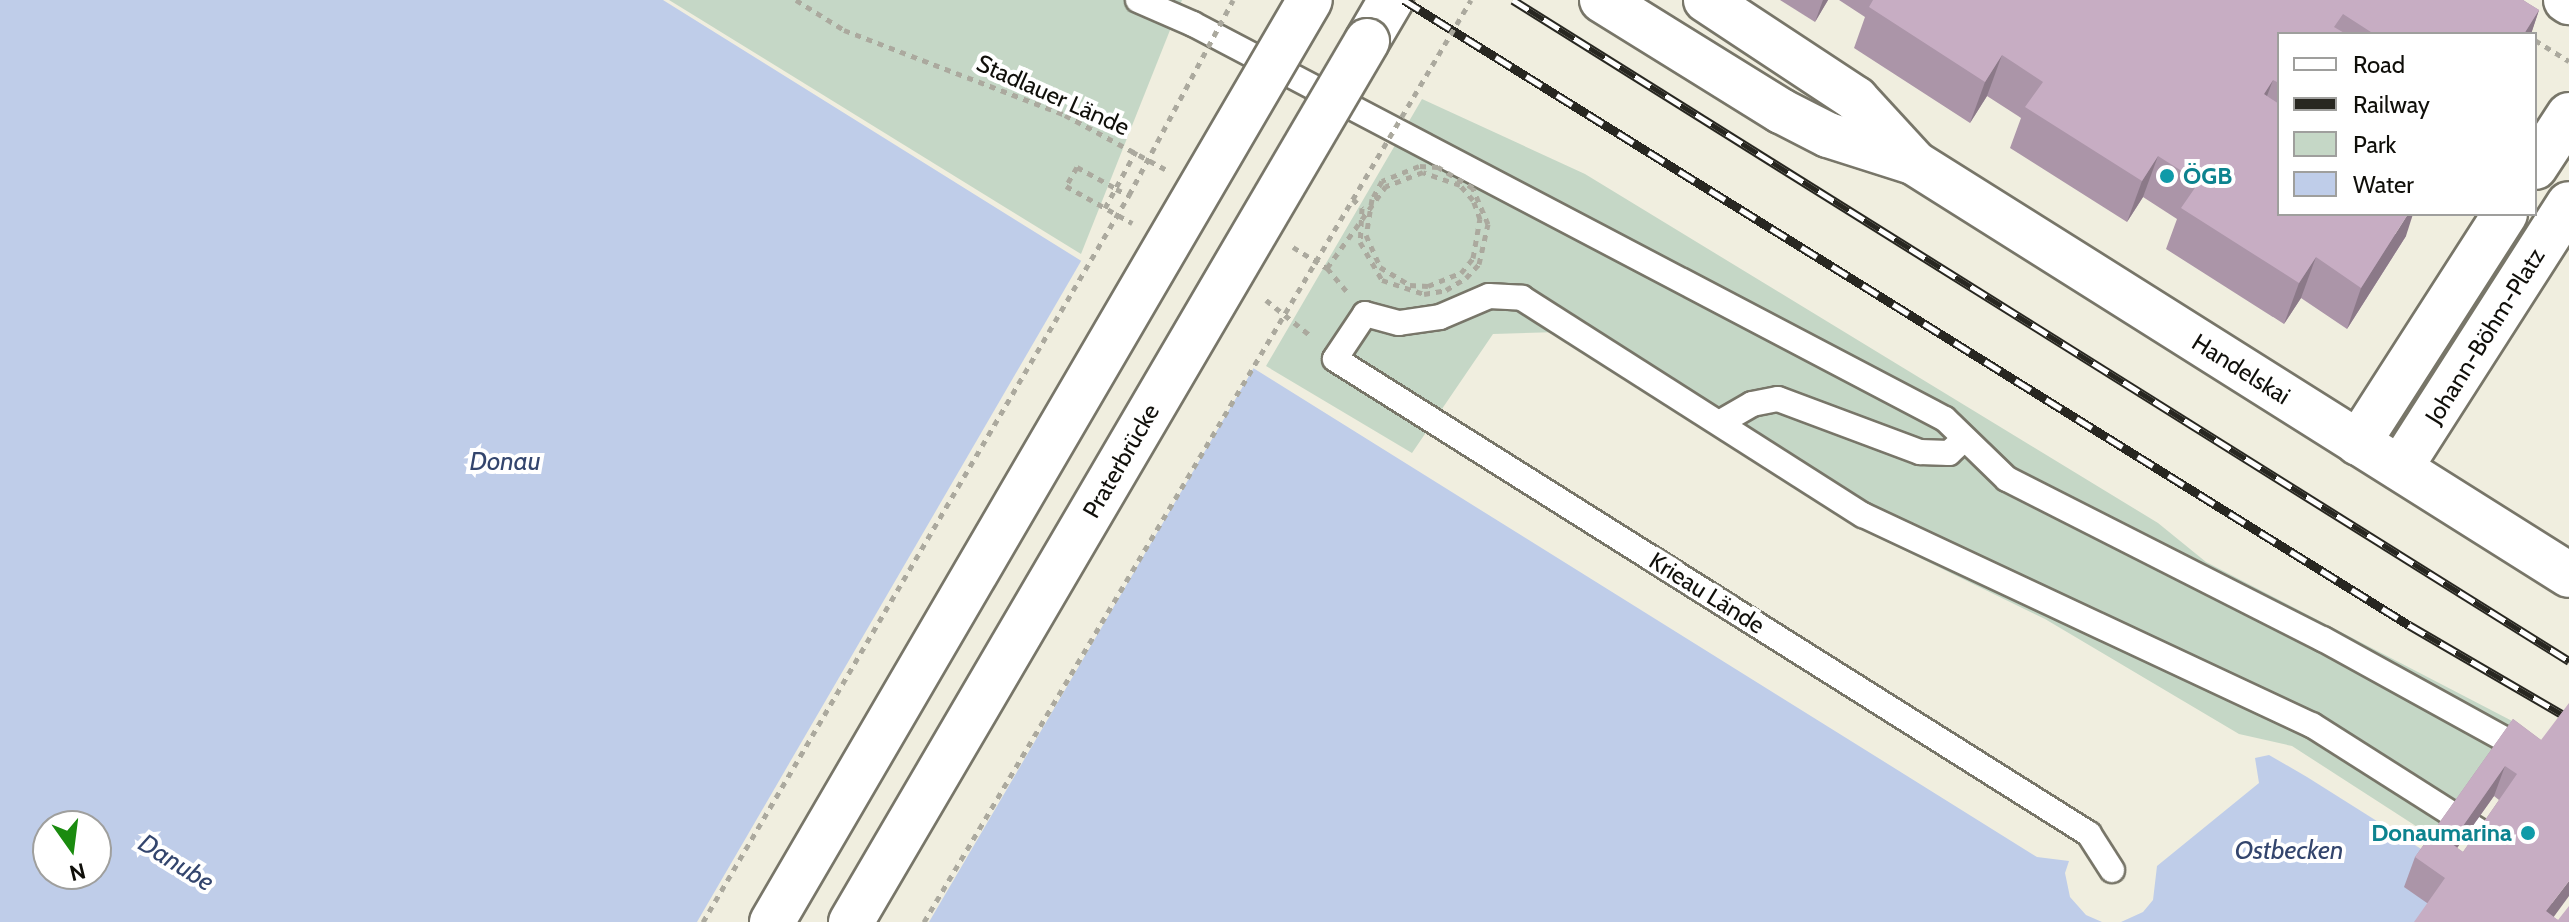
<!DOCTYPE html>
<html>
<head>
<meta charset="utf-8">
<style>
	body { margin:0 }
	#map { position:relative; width:2569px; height:922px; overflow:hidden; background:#f0eedf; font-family:Cabin,sans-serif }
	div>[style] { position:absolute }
	.green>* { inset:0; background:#c5d7c6 }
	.water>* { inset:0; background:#bfcde9 }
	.pier>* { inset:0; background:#f0eedf }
	.path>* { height:5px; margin-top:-2.5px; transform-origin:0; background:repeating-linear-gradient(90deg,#aba99e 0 6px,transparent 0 12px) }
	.roads { filter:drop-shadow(2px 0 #787669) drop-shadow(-2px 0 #787669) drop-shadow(0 2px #787669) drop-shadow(0 -2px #787669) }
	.service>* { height:24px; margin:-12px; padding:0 12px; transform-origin:12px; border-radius:12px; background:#fff }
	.tertiary>* { height:44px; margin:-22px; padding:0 22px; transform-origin:22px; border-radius:22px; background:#fff }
	.primary>* { height:44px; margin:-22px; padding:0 22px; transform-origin:22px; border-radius:22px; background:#fff }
	.motorway>* { height:44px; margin:-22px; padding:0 22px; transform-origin:22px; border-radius:22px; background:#fff }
	.rail>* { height:9px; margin-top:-4.5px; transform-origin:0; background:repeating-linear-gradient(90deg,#fff 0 18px,#282721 0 36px); box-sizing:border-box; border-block:2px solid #282721 }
	.path-bridge>* { height:5px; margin-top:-2.5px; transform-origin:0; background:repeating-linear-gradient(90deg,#aba99e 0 6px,transparent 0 12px) }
	.bridges { filter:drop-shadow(2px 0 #787669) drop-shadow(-2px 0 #787669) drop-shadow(0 2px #787669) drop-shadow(0 -2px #787669) }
	.motorway-bridge>* { height:44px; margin:-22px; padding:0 22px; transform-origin:22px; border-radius:22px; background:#fff }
	.wall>* { inset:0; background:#ab95a8 }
	.shaded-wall>* { inset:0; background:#8b7988 }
	.building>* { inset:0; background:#c7adc3 }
	.dots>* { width:22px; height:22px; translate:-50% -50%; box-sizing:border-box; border:4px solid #fff; border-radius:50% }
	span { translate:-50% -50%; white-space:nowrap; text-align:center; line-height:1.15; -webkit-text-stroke:8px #fff; paint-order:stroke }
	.street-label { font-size:24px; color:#100f0a }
	.culture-label { font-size:24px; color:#0d838f; font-weight:700 }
	.left { translate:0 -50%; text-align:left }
	.right { translate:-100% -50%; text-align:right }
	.water-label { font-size:26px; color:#33456d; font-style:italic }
	.legend { position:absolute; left:2277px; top:32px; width:260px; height:184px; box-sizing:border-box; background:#fff; border:2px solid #9f9f9d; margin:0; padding:10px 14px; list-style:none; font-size:24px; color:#100f0a }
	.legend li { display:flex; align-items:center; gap:16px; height:40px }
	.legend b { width:40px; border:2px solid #9f9f9d }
	.north { position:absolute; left:32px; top:810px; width:80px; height:80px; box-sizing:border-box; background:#fff; border:2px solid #9f9f9d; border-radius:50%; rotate:166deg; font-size:22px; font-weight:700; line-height:32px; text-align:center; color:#100f0a }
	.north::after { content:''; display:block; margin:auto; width:28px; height:36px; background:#1a8b0f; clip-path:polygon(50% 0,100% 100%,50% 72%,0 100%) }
</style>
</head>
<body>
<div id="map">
	<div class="green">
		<i style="clip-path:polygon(669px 0,1182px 0,1081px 254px)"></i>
		<i style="clip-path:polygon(1422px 99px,1585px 174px,2158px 523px,2206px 562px,2516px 723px,2436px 839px,2292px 746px,2239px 734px,2045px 619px,1877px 537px,1559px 332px,1493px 334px,1412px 453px,1266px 366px)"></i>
	</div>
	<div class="water">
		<i style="clip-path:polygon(evenodd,0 0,663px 0,2037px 857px,2069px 861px,2065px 873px,2070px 897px,2086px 915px,2102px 922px,0 922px,0 0,48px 826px,96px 826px,96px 874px,48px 874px,48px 826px)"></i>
		<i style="clip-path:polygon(2269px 755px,2307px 777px,2537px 922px,2121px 922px,2143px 912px,2153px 900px,2157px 866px,2259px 783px,2255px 758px)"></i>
	</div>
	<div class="pier">
		<i style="clip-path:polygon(1084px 256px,1256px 364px,929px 922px,697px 922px)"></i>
	</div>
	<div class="path">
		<i style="left:796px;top:0;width:57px;rotate:32deg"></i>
		<i style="left:844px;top:30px;width:237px;rotate:21deg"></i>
		<i style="left:1065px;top:115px;width:114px;rotate:28.4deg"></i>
		<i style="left:2535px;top:40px;width:40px;rotate:32deg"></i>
		<i style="left:1077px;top:167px;width:22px;rotate:120deg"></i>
		<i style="left:1066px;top:186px;width:76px;rotate:29.3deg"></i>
		<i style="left:1077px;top:167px;width:46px;rotate:28.8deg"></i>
		<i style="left:1105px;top:208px;width:65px;rotate:-61.5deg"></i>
		<i style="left:1293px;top:247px;width:40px;rotate:32deg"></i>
		<i style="left:1327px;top:268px;width:30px;rotate:50deg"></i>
		<i style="left:1327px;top:268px;width:101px;rotate:-54.3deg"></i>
		<i style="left:1266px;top:300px;width:58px;rotate:38.7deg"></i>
	</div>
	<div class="roads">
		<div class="service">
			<i style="left:1138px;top:0;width:60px;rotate:23.6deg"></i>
			<i style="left:1193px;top:24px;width:849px;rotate:27.71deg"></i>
			<i style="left:1945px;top:419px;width:86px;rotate:44.1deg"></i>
			<i style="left:2007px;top:479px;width:354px;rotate:26.9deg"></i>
			<i style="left:2323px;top:639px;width:281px;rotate:28.9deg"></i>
			<i style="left:1721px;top:422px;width:36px;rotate:-30deg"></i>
			<i style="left:1752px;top:404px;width:26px;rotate:-11deg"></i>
			<i style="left:1778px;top:399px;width:152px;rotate:20.5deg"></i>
			<i style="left:1920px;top:452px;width:29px;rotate:2deg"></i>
			<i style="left:1949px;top:453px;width:19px;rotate:-43deg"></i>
			<i style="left:2112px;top:870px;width:43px;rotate:-122.6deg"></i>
			<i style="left:2089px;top:834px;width:891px;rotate:-147.79deg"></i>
			<i style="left:1335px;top:359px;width:54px;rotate:-56.3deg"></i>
			<i style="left:1365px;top:314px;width:35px;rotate:15deg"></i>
			<i style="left:1399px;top:323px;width:41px;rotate:-8.3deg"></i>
			<i style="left:1440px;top:317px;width:53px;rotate:-23.2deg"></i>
			<i style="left:1489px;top:296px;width:33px;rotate:3deg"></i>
			<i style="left:1522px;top:298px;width:404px;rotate:32.5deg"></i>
			<i style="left:1863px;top:515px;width:496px;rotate:25.1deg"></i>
			<i style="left:2312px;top:725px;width:226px;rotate:32.4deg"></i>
		</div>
		<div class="tertiary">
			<i style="left:2566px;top:0;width:4px;rotate:34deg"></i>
		</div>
		<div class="primary">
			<i style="left:1602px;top:0;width:211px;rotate:31.8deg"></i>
			<i style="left:1781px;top:111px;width:53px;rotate:27.1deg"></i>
			<i style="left:1828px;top:135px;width:89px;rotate:17.6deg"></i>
			<i style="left:1913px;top:162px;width:775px;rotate:32.19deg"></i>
			<i style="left:1706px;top:0;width:180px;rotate:33.4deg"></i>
			<i style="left:1856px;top:99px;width:83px;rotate:47.4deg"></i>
			<i style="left:2535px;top:167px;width:62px;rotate:-56.8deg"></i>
			<i style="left:2358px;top:443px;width:272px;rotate:-57.3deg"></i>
			<i style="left:2400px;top:468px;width:313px;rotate:-57.4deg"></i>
		</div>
		<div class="motorway">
			<i style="left:1367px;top:41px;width:48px;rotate:-59.7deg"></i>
		</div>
	</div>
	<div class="rail">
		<i style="left:1404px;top:0;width:1183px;rotate:31.88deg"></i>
		<i style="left:2409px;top:625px;width:185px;rotate:30.2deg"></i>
		<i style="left:1513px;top:0;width:1246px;rotate:32.04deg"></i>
	</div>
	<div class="path-bridge">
		<i style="left:1116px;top:189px;width:14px;rotate:25deg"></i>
		<i style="left:1353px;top:199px;width:13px;rotate:45deg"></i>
		<i style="left:1362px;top:208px;width:34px;rotate:93deg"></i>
		<i style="left:1360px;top:242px;width:44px;rotate:59.9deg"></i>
		<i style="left:1382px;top:280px;width:44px;rotate:18.4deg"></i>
		<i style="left:1424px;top:294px;width:22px;rotate:-10deg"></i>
		<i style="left:1446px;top:290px;width:23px;rotate:-31deg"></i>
		<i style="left:1466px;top:278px;width:19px;rotate:-47deg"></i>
		<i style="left:1479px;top:264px;width:41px;rotate:-77.3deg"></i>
		<i style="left:1488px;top:224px;width:39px;rotate:-113deg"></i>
		<i style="left:1473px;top:188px;width:41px;rotate:-149deg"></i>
		<i style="left:1438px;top:167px;width:19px;rotate:-177deg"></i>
		<i style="left:1419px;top:166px;width:40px;rotate:158deg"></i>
		<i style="left:1382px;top:181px;width:21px;rotate:119deg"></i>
		<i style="left:1372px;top:199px;width:36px;rotate:99deg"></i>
		<i style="left:1366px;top:235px;width:35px;rotate:66deg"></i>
		<i style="left:1380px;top:267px;width:35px;rotate:31deg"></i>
		<i style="left:1410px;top:285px;width:18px;rotate:3deg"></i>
		<i style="left:1428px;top:286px;width:35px;rotate:-22deg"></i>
		<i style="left:1461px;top:273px;width:19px;rotate:-51deg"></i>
		<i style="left:1473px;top:258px;width:40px;rotate:-80deg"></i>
		<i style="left:1480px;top:219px;width:20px;rotate:-110deg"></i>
		<i style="left:1473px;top:200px;width:20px;rotate:-131deg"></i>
		<i style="left:1460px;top:185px;width:39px;rotate:-161deg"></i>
		<i style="left:1423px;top:172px;width:40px;rotate:159deg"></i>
		<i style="left:703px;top:922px;width:843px;rotate:-59.63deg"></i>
		<i style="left:1129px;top:195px;width:221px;rotate:-61.9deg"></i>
		<i style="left:924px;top:922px;width:1072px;rotate:-59.32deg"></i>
	</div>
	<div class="bridges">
		<div class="motorway-bridge">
			<i style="left:772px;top:922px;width:1067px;rotate:-59.74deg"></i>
			<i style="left:851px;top:922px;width:1021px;rotate:-59.64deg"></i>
		</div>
	</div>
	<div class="wall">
		<i style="clip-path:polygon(1780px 0,1828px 0,1815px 22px)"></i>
		<i style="clip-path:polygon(1839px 0,2523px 0,2539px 10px,2531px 34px,2279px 34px,2279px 214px,2406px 236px,2347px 329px,2301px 298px,2284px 324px,2166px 249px,2177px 219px,2143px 197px,2127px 222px,2010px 148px,2021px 118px,1987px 96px,1970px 123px,1854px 48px,1865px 17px)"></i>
		<i style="clip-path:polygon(evenodd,2513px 719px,2541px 740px,2553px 917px,2558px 920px,2569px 922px,2427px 903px,2404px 887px,2415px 857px,2513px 719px,2494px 796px,2499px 800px,2463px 852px,2457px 848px,2494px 796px)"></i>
	</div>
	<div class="shaded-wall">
		<i style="clip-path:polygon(1823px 0,1828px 0,1815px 22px)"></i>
		<i style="clip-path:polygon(2539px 10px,2531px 34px,2524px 34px)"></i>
		<i style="clip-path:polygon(2002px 55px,1987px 96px,1970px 123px,1985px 82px)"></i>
		<i style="clip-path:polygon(2273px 80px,2258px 120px,2264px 94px)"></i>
		<i style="clip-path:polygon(2158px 156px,2143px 197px,2127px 222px,2142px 181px)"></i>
		<i style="clip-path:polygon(2408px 214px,2413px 214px,2406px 236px,2347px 329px,2361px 288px)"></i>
		<i style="clip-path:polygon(2316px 257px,2301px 298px,2284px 324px,2299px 283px)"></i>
		<i style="clip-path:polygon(2505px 766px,2494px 796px,2440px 872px,2451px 843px)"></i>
		<i style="clip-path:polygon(2569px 881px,2569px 896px,2550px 922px,2546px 911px)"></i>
	</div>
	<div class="building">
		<i style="clip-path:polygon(1873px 0,2523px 0,2539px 10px,2524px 34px,2374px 34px,2343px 14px,2334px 27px,2346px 34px,2279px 34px,2279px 83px,2273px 80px,2264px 94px,2279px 104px,2279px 214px,2408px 214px,2361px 288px,2316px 257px,2299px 283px,2181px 208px,2199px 182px,2158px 156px,2142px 181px,2025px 107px,2043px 82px,2002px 55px,1985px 82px,1869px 7px)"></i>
		<i style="clip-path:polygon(evenodd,2569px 703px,2569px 881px,2546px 911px,2558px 920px,2569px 906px,2569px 922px,2414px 922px,2445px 878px,2415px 857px,2513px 719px,2541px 740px,2569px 703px,2505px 766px,2517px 774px,2463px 852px,2451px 843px,2505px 766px)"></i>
	</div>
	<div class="dots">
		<i style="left:2167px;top:176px;background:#0f9aa8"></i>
		<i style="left:2528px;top:833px;background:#0f9aa8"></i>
	</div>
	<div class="street-label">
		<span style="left:1053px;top:95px;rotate:24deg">Stadlauer Lände</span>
		<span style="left:2485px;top:336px;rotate:-58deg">Johann-Böhm-Platz</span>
		<span style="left:2241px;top:369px;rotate:32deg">Handelskai</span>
		<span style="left:1121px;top:461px;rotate:-60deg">Praterbrücke</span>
		<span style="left:1707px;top:593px;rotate:32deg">Krieau Lände</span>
	</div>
	<div class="culture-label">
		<span class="left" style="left:2183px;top:176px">ÖGB</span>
		<span class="right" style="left:2512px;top:833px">Donaumarina</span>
	</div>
	<div class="water-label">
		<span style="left:505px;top:462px">Donau</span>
		<span style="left:2289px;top:851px">Ostbecken</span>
		<span style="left:176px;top:863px;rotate:32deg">Danube</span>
	</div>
	<ul class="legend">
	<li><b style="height:10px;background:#fff"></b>Road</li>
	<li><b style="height:10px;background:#282721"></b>Railway</li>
	<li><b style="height:22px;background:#c5d7c6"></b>Park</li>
	<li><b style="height:22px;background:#bfcde9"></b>Water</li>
	</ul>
	<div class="north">N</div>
</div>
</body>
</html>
